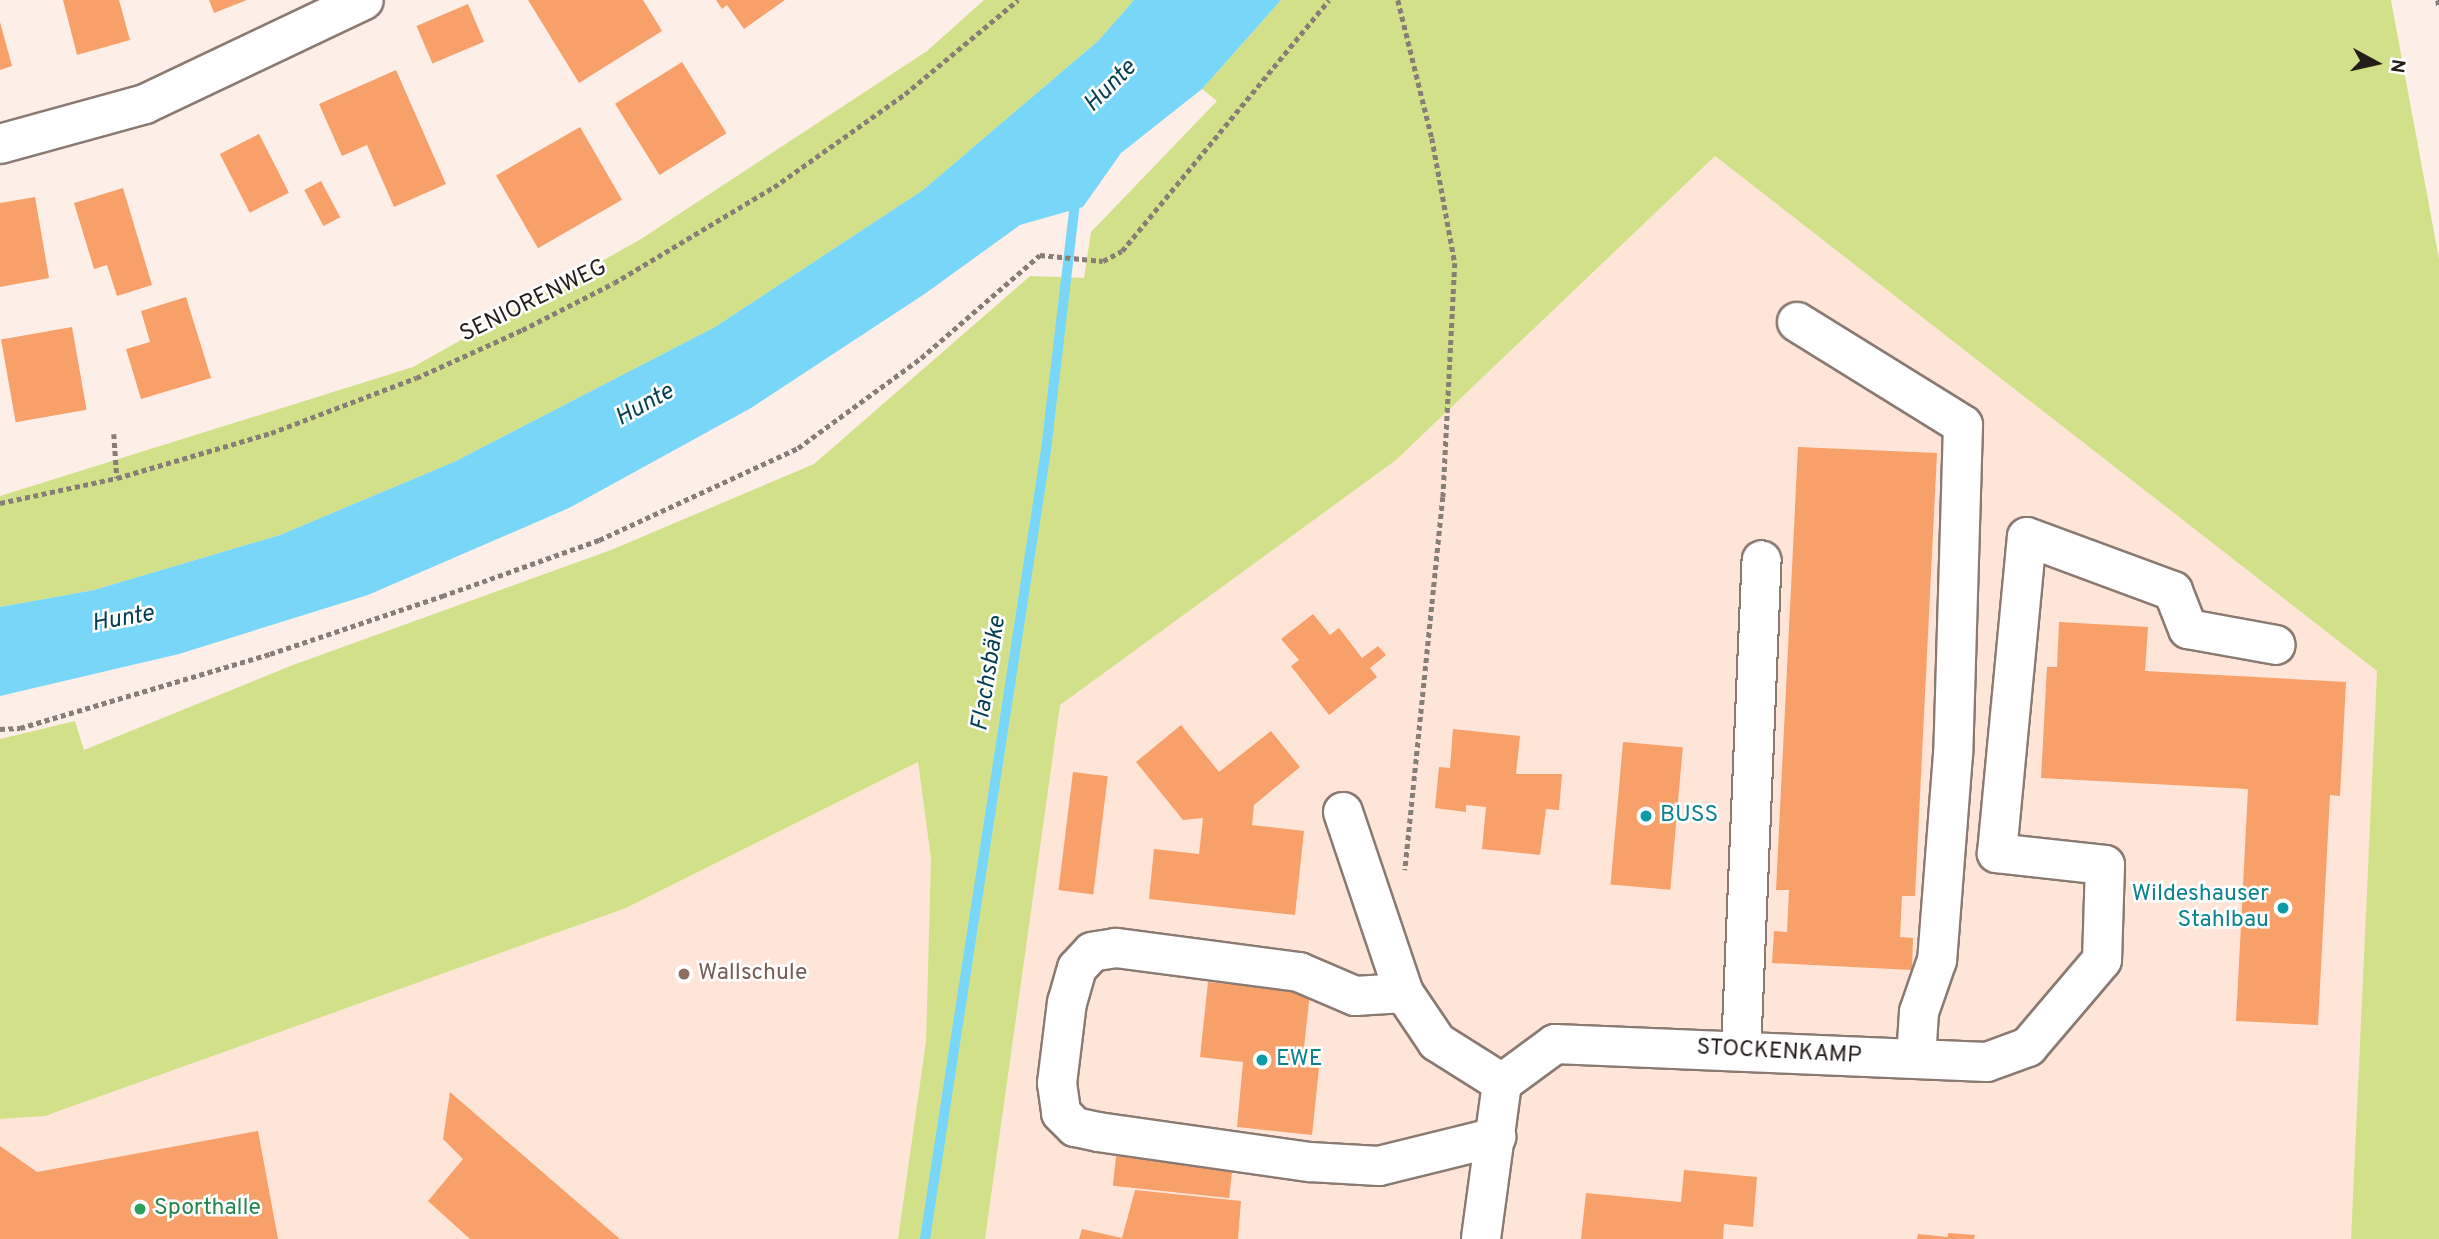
<!DOCTYPE html>
<html>
<head>
<meta charset="utf-8">
<style>
	body { margin:0 }
	#map { position:relative; width:2439px; height:1239px; overflow:hidden; background:#fdefe7; font-family:Overpass,sans-serif }
	div>[style] { position:absolute }
	.built>* { inset:0; background:#fee5d7 }
	.green>* { inset:0; background:#d2e189 }
	.water>* { inset:0; background:#78d6f8 }
	.stream>* { height:10px; margin:-5px; padding:0 5px; transform-origin:5px; border-radius:5px; background:#78d6f8 }
	.building>* { inset:0; background:#f8a06a; transform-origin:0 0 }
	.path>* { height:4.5px; margin-top:-2.25px; transform-origin:0; background:repeating-linear-gradient(90deg,#887e78 0 5px,transparent 0 8.5px) }
	.roads { filter:drop-shadow(2px 0 #8a7a72) drop-shadow(-2px 0 #8a7a72) drop-shadow(0 2px #8a7a72) drop-shadow(0 -2px #8a7a72) }
	.minor>* { height:38px; margin:-19px; padding:0 19px; transform-origin:19px; border-radius:19px; background:#fff }
	.dots>* { width:19px; height:19px; translate:-50% -50%; box-sizing:border-box; border:4px solid #fff; border-radius:50% }
	span { translate:-50% -50%; white-space:nowrap; text-align:center; line-height:1.15; -webkit-text-stroke:5px #fff; paint-order:stroke }
	.street-label { font-size:23px; color:#241d1a }
	.culture-label { font-size:23px; color:#0d838f }
	.left { translate:0 -50%; text-align:left }
	.right { translate:-100% -50%; text-align:right }
	.education-label { font-size:23px; color:#785e54 }
	.leisure-label { font-size:23px; color:#27864d }
	.water-label { font-size:24px; color:#043f51; font-style:italic }
	.north { position:absolute; left:2341px; top:28px; width:70px; height:70px; -webkit-text-stroke:5px #fff; paint-order:stroke; rotate:98deg; font-size:19px; font-weight:700; line-height:28px; text-align:center; color:#241d1a }
	.north::after { content:''; display:block; margin:auto; width:24px; height:32px; background:#241d1a; clip-path:polygon(50% 0,100% 100%,50% 72%,0 100%) }
</style>
</head>
<body>
<div id="map">
	<div class="built">
		<i style="clip-path:polygon(1715px 156px,2377px 671px,2351px 1239px,985px 1239px,1059px 705px,1396px 460px)"></i>
		<i style="clip-path:polygon(918px 762px,931px 859px,926px 1041px,898px 1239px,0 1239px,0 1119px,45px 1116px,626px 908px)"></i>
	</div>
	<div class="green">
		<i style="clip-path:polygon(984px 0,1134px 0,1098px 41px,923px 190px,715px 327px,456px 461px,280px 535px,94px 590px,0 607px,0 496px,413px 367px,641px 239px,927px 51px)"></i>
		<i style="clip-path:polygon(1281px 0,2391px 0,2439px 259px,2439px 1239px,2351px 1239px,2377px 671px,1715px 156px,1396px 460px,1060px 705px,985px 1239px,898px 1239px,926px 1041px,931px 859px,918px 762px,626px 908px,45px 1116px,0 1119px,0 739px,75px 721px,84px 750px,293px 665px,611px 550px,814px 464px,1030px 276px,1084px 278px,1091px 232px,1217px 101px,1202px 89px)"></i>
	</div>
	<div class="water">
		<i style="clip-path:polygon(1134px 0,1281px 0,1202px 89px,1121px 153px,1083px 207px,1020px 225px,926px 293px,751px 408px,569px 508px,368px 595px,179px 654px,0 696px,0 607px,94px 590px,280px 535px,456px 461px,715px 327px,923px 190px,1098px 41px)"></i>
	</div>
	<div class="stream">
		<i style="left:925px;top:1239px;width:798px;rotate:-81.28deg"></i>
		<i style="left:1046px;top:450px;width:256px;rotate:-83.3deg"></i>
	</div>
	<div class="building">
		<i style="clip-path:polygon(63px 0,119px 0,130px 40px,77px 55px)"></i>
		<i style="clip-path:polygon(209px 0,247px 0,214px 13px)"></i>
		<i style="clip-path:polygon(528px 0,643px 0,662px 31px,579px 83px)"></i>
		<i style="clip-path:polygon(716px 0,785px 0,744px 29px,727px 5px,722px 9px)"></i>
		<i style="left:468px;top:4px;width:41px;height:56px;rotate:67deg"></i>
		<i style="clip-path:polygon(0 22px,12px 66px,0 70px)"></i>
		<i style="left:682px;top:62px;width:84px;height:79px;rotate:58deg"></i>
		<i style="clip-path:polygon(396px 70px,446px 184px,394px 207px,367px 145px,342px 156px,319px 104px)"></i>
		<i style="left:580px;top:127px;width:84px;height:97px;rotate:60deg"></i>
		<i style="left:259px;top:134px;width:66px;height:44px;rotate:63deg"></i>
		<i style="left:321px;top:181px;width:41px;height:19px;rotate:62deg"></i>
		<i style="clip-path:polygon(123px 188px,152px 285px,117px 296px,107px 265px,94px 269px,74px 203px)"></i>
		<i style="clip-path:polygon(35px 197px,49px 278px,0 287px,0 203px)"></i>
		<i style="clip-path:polygon(186px 297px,211px 378px,141px 399px,126px 349px,150px 342px,141px 311px)"></i>
		<i style="left:72px;top:327px;width:84px;height:72px;rotate:80deg"></i>
		<i style="clip-path:polygon(1798px 447px,1937px 453px,1915px 896px,1902px 896px,1900px 937px,1913px 938px,1912px 970px,1772px 963px,1774px 931px,1787px 932px,1789px 890px,1776px 890px)"></i>
		<i style="clip-path:polygon(1313px 614px,1330px 635px,1339px 628px,1362px 658px,1378px 646px,1386px 655px,1370px 668px,1377px 677px,1329px 715px,1291px 666px,1299px 660px,1281px 639px)"></i>
		<i style="clip-path:polygon(2059px 622px,2148px 627px,2145px 671px,2346px 682px,2340px 796px,2330px 795px,2318px 1025px,2236px 1021px,2248px 789px,2041px 778px,2047px 667px,2057px 667px)"></i>
		<i style="clip-path:polygon(1181px 725px,1219px 772px,1271px 731px,1300px 767px,1254px 805px,1252px 825px,1304px 831px,1295px 915px,1149px 899px,1154px 849px,1199px 854px,1203px 818px,1183px 820px,1136px 762px)"></i>
		<i style="clip-path:polygon(1453px 729px,1520px 736px,1516px 774px,1562px 774px,1559px 810px,1546px 809px,1540px 855px,1482px 849px,1486px 807px,1466px 805px,1466px 812px,1435px 808px,1439px 767px,1450px 768px)"></i>
		<i style="left:1623px;top:742px;width:60px;height:143px;rotate:5deg"></i>
		<i style="left:1073px;top:772px;width:35px;height:119px;rotate:7deg"></i>
		<i style="clip-path:polygon(1208px 982px,1310px 992px,1302px 1066px,1319px 1068px,1312px 1135px,1237px 1127px,1243px 1062px,1200px 1057px)"></i>
		<i style="clip-path:polygon(450px 1092px,620px 1239px,470px 1239px,428px 1201px,463px 1159px,443px 1139px)"></i>
		<i style="clip-path:polygon(258px 1131px,278px 1239px,0 1239px,0 1146px,37px 1172px)"></i>
		<i style="left:1116px;top:1156px;width:117px;height:30px;rotate:6deg"></i>
		<i style="clip-path:polygon(1684px 1170px,1757px 1177px,1753px 1227px,1724px 1224px,1723px 1239px,1581px 1239px,1586px 1193px,1681px 1202px)"></i>
		<i style="clip-path:polygon(1135px 1190px,1241px 1201px,1238px 1239px,1079px 1239px,1082px 1229px,1122px 1238px)"></i>
		<i style="clip-path:polygon(1948px 1233px,1975px 1235px,1974px 1239px,1917px 1239px,1918px 1234px,1948px 1237px)"></i>
	</div>
	<div class="path">
		<i style="left:1398px;top:0;width:142px;rotate:76.2deg"></i>
		<i style="left:1432px;top:138px;width:127px;rotate:79.6deg"></i>
		<i style="left:1455px;top:263px;width:234px;rotate:92.9deg"></i>
		<i style="left:1443px;top:497px;width:375px;rotate:95.8deg"></i>
		<i style="left:2438px;top:0;width:7px;rotate:82deg"></i>
		<i style="left:114px;top:434px;width:44px;rotate:86.1deg"></i>
		<i style="left:0;top:503px;width:120px;rotate:-12.1deg"></i>
		<i style="left:117px;top:478px;width:160px;rotate:-16.3deg"></i>
		<i style="left:271px;top:433px;width:155px;rotate:-20.8deg"></i>
		<i style="left:416px;top:378px;width:116px;rotate:-24.4deg"></i>
		<i style="left:522px;top:330px;width:103px;rotate:-27.1deg"></i>
		<i style="left:614px;top:283px;width:187px;rotate:-31deg"></i>
		<i style="left:774px;top:187px;width:161px;rotate:-35.4deg"></i>
		<i style="left:905px;top:94px;width:147px;rotate:-39.8deg"></i>
		<i style="left:0;top:729px;width:20px;rotate:-3deg"></i>
		<i style="left:20px;top:728px;width:261px;rotate:-16.5deg"></i>
		<i style="left:270px;top:654px;width:182px;rotate:-18.6deg"></i>
		<i style="left:442px;top:596px;width:167px;rotate:-19.6deg"></i>
		<i style="left:599px;top:540px;width:219px;rotate:-24.8deg"></i>
		<i style="left:798px;top:448px;width:152px;rotate:-36.2deg"></i>
		<i style="left:921px;top:358px;width:157px;rotate:-40.9deg"></i>
		<i style="left:1040px;top:255px;width:63px;rotate:5.4deg"></i>
		<i style="left:1103px;top:261px;width:21px;rotate:-28deg"></i>
		<i style="left:1122px;top:251px;width:325px;rotate:-50.5deg"></i>
	</div>
	<div class="roads">
		<div class="minor">
			<i style="left:0;top:144px;width:150px;rotate:-15.4deg"></i>
			<i style="left:145px;top:104px;width:242px;rotate:-25.4deg"></i>
			<i style="left:1797px;top:322px;width:195px;rotate:31.8deg"></i>
			<i style="left:1963px;top:425px;width:329px;rotate:91.7deg"></i>
			<i style="left:1953px;top:754px;width:207px;rotate:94.4deg"></i>
			<i style="left:1937px;top:960px;width:55px;rotate:109.1deg"></i>
			<i style="left:1919px;top:1012px;width:47px;rotate:93.7deg"></i>
			<i style="left:1343px;top:812px;width:191px;rotate:71.4deg"></i>
			<i style="left:1404px;top:993px;width:59px;rotate:56deg"></i>
			<i style="left:1437px;top:1042px;width:77px;rotate:32.2deg"></i>
			<i style="left:1502px;top:1083px;width:157px;rotate:97.7deg"></i>
			<i style="left:1404px;top:993px;width:49px;rotate:176.5deg"></i>
			<i style="left:1355px;top:996px;width:61px;rotate:-156.8deg"></i>
			<i style="left:1299px;top:972px;width:185px;rotate:-172.5deg"></i>
			<i style="left:1116px;top:948px;width:24px;rotate:171deg"></i>
			<i style="left:1092px;top:952px;width:22px;rotate:133deg"></i>
			<i style="left:1077px;top:968px;width:35px;rotate:106deg"></i>
			<i style="left:1067px;top:1002px;width:82px;rotate:97deg"></i>
			<i style="left:1057px;top:1083px;width:30px;rotate:82deg"></i>
			<i style="left:1061px;top:1113px;width:20px;rotate:45deg"></i>
			<i style="left:1075px;top:1127px;width:24px;rotate:12deg"></i>
			<i style="left:1098px;top:1132px;width:214px;rotate:8.1deg"></i>
			<i style="left:1310px;top:1162px;width:69px;rotate:3.3deg"></i>
			<i style="left:1379px;top:1166px;width:121px;rotate:-13.9deg"></i>
			<i style="left:1741px;top:1051px;width:491px;rotate:-87.6deg"></i>
			<i style="left:1502px;top:1083px;width:66px;rotate:-36.3deg"></i>
			<i style="left:1555px;top:1044px;width:432px;rotate:2.4deg"></i>
			<i style="left:1987px;top:1062px;width:44px;rotate:-20.1deg"></i>
			<i style="left:2028px;top:1047px;width:114px;rotate:-49.6deg"></i>
			<i style="left:2102px;top:960px;width:95px;rotate:-88.2deg"></i>
			<i style="left:2105px;top:865px;width:109px;rotate:-173.7deg"></i>
			<i style="left:1997px;top:853px;width:317px;rotate:-84.6deg"></i>
			<i style="left:2027px;top:537px;width:156px;rotate:20.3deg"></i>
			<i style="left:2173px;top:591px;width:41px;rotate:68.5deg"></i>
			<i style="left:2188px;top:629px;width:89px;rotate:10.3deg"></i>
		</div>
	</div>
	<div class="dots">
		<i style="left:1646px;top:816px;background:#0f9aa8"></i>
		<i style="left:2283px;top:908px;background:#0f9aa8"></i>
		<i style="left:684px;top:974px;background:#8d6e63"></i>
		<i style="left:1262px;top:1060px;background:#0f9aa8"></i>
		<i style="left:140px;top:1209px;background:#2e9e5b"></i>
	</div>
	<div class="street-label">
		<span style="left:534px;top:302px;rotate:-26deg">SENIORENWEG</span>
		<span style="left:1779px;top:1053px;rotate:3deg">STOCKENKAMP</span>
	</div>
	<div class="culture-label">
		<span class="left" style="left:1660px;top:816px">BUSS</span>
		<span class="right" style="left:2269px;top:908px">Wildeshauser<br>Stahlbau</span>
		<span class="left" style="left:1276px;top:1060px">EWE</span>
	</div>
	<div class="education-label">
		<span class="left" style="left:698px;top:974px">Wallschule</span>
	</div>
	<div class="leisure-label">
		<span class="left" style="left:154px;top:1209px">Sporthalle</span>
	</div>
	<div class="water-label">
		<span style="left:1111px;top:87px;rotate:-45deg">Hunte</span>
		<span style="left:645px;top:406px;rotate:-29deg">Hunte</span>
		<span style="left:123px;top:620px;rotate:-10deg">Hunte</span>
		<span style="left:990px;top:674px;rotate:-81deg">Flachsbäke</span>
	</div>
	<div class="north">N</div>
</div>
</body>
</html>
